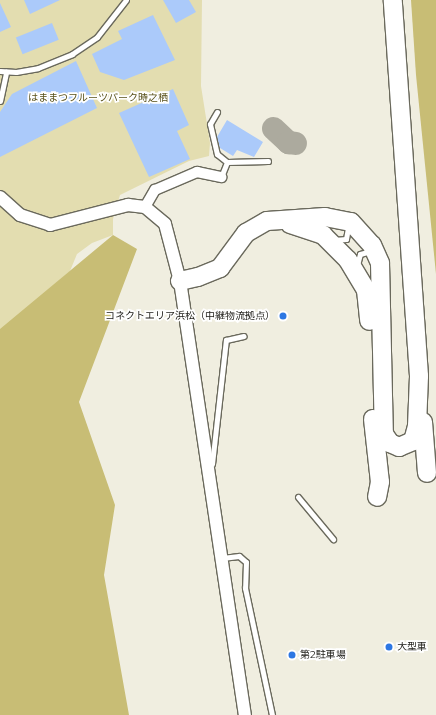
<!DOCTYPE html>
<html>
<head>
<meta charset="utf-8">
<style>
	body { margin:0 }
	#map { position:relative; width:436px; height:715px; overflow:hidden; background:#f0eee0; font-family:Montserrat,"Noto Sans JP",sans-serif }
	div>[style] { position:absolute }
	.green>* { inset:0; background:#e3ddb0 }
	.forest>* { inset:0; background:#c8bd75 }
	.taxiway>* { height:23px; margin:-11.5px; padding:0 11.5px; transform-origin:11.5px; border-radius:11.5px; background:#acaa9e }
	.building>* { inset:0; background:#abcafa; transform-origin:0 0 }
	.roads { filter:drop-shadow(1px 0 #6a695c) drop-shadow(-1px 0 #6a695c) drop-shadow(0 1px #6a695c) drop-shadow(0 -1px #6a695c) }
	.service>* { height:5px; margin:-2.5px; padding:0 2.5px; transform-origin:2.5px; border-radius:2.5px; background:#fff }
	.minor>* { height:10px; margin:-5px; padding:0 5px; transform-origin:5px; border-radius:5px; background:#fff }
	.tertiary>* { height:12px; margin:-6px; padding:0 6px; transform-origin:6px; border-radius:6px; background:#fff }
	.motorway>* { height:18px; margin:-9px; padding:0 9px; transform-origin:9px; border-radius:9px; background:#fff }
	.dots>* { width:11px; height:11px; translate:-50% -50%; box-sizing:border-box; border:2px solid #fff; border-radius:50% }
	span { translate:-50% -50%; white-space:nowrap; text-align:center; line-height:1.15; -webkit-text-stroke:3.5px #fff; paint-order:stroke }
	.park-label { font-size:10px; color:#59511a }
	.poi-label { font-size:10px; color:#22211c }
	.right { translate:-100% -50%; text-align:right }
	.left { translate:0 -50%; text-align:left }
</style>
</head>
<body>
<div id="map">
	<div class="green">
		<i style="clip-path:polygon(0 0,202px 0,201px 86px,210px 143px,209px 156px,189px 161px,120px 195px,113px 219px,113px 235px,92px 243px,77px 254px,70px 271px,0 331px)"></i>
	</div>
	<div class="forest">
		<i style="clip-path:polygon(411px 0,436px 0,436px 274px,416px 75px)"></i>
		<i style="clip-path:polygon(113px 235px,137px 249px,79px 402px,115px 505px,104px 575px,129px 715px,0 715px,0 329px)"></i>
	</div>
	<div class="taxiway">
		<i style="left:273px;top:128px;width:21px;rotate:43deg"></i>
		<i style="left:288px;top:142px;width:7px;rotate:8deg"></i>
	</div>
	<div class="building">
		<i style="clip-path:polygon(24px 0,60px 0,30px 14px)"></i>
		<i style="clip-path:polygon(163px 0,189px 0,196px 12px,176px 23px)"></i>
		<i style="clip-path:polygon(0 3px,11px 27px,0 32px)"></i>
		<i style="clip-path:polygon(153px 15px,175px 60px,124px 80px,100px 72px,92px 54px,122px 39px,118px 31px)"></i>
		<i style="left:52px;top:23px;width:18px;height:39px;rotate:68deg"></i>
		<i style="clip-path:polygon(76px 61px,97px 108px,0 157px,0 112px,12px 94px)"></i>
		<i style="clip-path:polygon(173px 89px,189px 125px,177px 131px,190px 159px,149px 177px,119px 113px)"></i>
		<i style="clip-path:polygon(227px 120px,263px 142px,254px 157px,237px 150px,233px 156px,220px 148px,217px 137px)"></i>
	</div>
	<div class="roads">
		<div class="service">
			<i style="left:0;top:71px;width:16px;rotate:4deg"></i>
			<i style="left:16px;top:72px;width:22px;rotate:-10deg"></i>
			<i style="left:38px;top:68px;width:37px;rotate:-22deg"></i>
			<i style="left:72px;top:54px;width:30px;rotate:-34deg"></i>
			<i style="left:97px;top:37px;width:47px;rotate:-51.9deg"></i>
			<i style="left:0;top:101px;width:30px;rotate:-78deg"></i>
			<i style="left:217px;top:112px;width:14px;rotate:120deg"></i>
			<i style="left:210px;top:124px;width:31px;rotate:77deg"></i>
			<i style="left:217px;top:154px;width:13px;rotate:39deg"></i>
			<i style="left:221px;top:177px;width:16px;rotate:-68deg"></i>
			<i style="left:227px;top:162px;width:41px;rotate:-1.4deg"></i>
			<i style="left:334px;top:240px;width:12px;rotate:-5deg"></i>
			<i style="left:346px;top:239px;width:11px;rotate:-80deg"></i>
			<i style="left:357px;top:265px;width:11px;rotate:-75deg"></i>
			<i style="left:360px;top:254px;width:11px;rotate:-15deg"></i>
			<i style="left:212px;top:464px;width:125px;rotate:-83.6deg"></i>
			<i style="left:226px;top:340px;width:18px;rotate:-13deg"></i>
			<i style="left:298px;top:497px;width:55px;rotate:50.2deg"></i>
			<i style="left:222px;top:558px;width:17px;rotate:-7deg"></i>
			<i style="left:239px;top:556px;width:9px;rotate:41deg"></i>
			<i style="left:246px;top:562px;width:26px;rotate:92deg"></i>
			<i style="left:245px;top:588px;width:130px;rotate:78deg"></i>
		</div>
		<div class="minor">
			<i style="left:145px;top:207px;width:20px;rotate:-60deg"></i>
			<i style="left:155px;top:190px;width:46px;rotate:-23.2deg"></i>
			<i style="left:197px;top:172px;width:25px;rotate:12deg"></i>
		</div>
		<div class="tertiary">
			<i style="left:0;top:197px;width:27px;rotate:42deg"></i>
			<i style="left:20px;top:215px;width:32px;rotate:18deg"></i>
			<i style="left:50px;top:225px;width:81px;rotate:-14.4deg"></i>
			<i style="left:128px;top:205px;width:17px;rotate:7deg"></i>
			<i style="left:145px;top:207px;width:26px;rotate:40deg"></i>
			<i style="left:165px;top:224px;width:59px;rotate:75.3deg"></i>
			<i style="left:180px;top:281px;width:439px;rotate:81.5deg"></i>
		</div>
		<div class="motorway">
			<i style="left:290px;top:224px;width:35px;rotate:18deg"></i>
			<i style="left:323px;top:235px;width:35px;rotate:45deg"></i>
			<i style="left:348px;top:260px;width:35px;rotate:59deg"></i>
			<i style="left:366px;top:290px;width:31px;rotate:84deg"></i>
			<i style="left:180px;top:281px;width:18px;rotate:-13deg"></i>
			<i style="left:198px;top:277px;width:24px;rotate:-22deg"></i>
			<i style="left:220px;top:268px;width:44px;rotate:-53.4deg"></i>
			<i style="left:246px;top:233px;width:24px;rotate:-30deg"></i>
			<i style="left:267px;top:221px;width:58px;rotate:-3.9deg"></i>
			<i style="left:325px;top:217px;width:26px;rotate:11deg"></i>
			<i style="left:351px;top:222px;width:31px;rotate:48deg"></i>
			<i style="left:372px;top:245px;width:20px;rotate:66deg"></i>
			<i style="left:380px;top:263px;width:171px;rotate:88.7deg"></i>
			<i style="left:384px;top:434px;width:11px;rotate:56deg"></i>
			<i style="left:390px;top:443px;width:10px;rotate:24deg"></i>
			<i style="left:399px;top:447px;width:15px;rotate:-23deg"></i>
			<i style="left:413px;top:441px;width:16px;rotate:-75deg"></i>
			<i style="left:417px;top:426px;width:50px;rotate:-87.7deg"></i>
			<i style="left:419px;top:376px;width:377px;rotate:-94deg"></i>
			<i style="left:373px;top:419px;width:63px;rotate:83.7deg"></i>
			<i style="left:380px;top:482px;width:15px;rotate:101deg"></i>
			<i style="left:423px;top:422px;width:51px;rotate:85.5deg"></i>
		</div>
	</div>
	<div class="dots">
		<i style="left:283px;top:316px;background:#2d77e3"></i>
		<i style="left:389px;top:647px;background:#2d77e3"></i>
		<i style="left:292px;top:655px;background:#2d77e3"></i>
	</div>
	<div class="park-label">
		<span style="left:98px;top:98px">はままつフルーツパーク時之栖</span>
	</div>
	<div class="poi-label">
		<span class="right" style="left:275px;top:316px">コネクトエリア浜松（中継物流拠点）</span>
		<span class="left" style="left:397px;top:647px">大型車</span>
		<span class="left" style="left:300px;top:655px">第2駐車場</span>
	</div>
</div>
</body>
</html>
